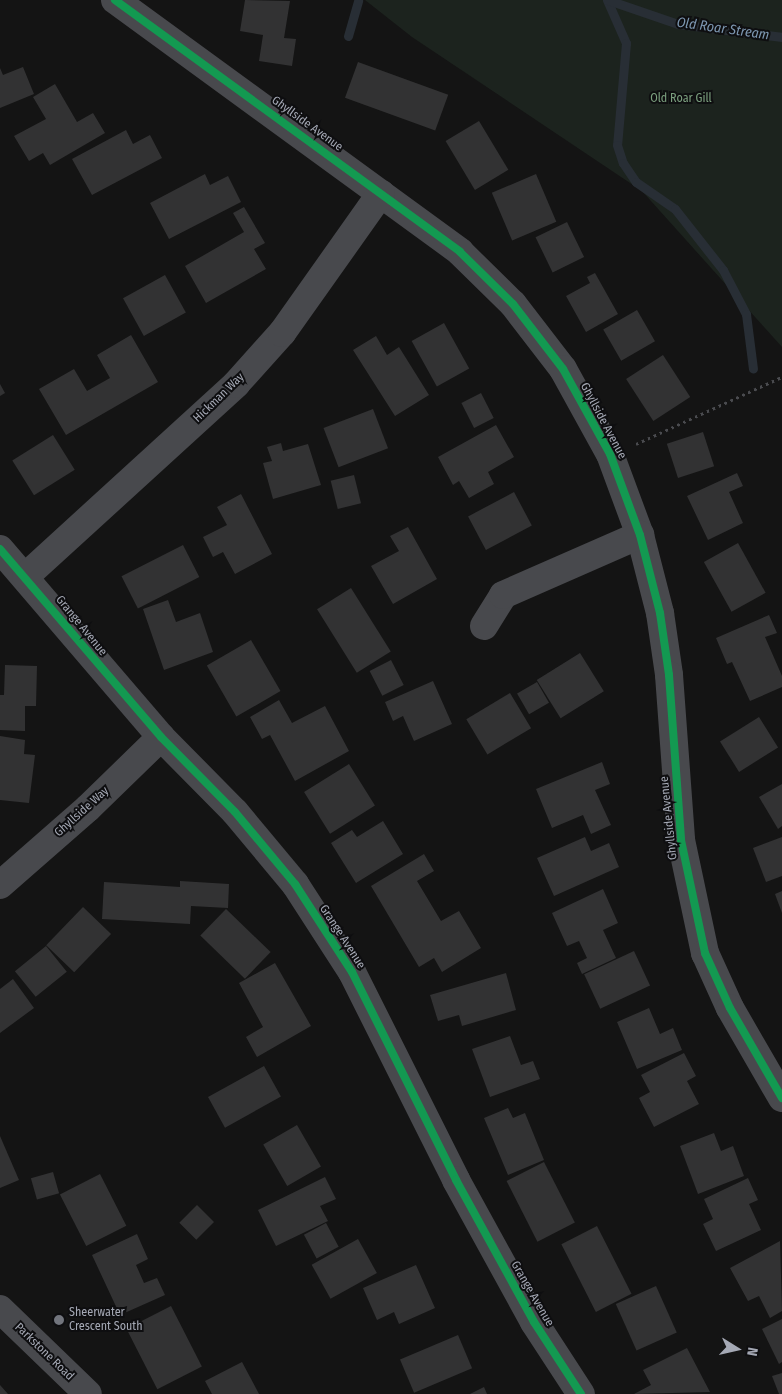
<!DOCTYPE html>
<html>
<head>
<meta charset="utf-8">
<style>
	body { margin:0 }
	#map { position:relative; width:782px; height:1394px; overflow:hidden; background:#141414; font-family:"Fira Sans Condensed",sans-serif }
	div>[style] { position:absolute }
	.green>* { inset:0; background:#1c231e }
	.stream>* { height:9px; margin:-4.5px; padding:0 4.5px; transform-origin:4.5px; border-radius:4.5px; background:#282e35 }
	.building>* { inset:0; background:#323233; transform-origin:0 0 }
	.path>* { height:3px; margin-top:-1.5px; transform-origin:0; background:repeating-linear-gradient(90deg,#4a4b4f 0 2.5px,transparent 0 6.5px) }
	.street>* { height:28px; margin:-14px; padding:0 14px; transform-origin:14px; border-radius:14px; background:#48494d }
	.cycleway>* { height:8px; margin:-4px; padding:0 4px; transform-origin:4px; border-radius:4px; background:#139951 }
	.dots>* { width:14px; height:14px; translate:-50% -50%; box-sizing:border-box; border:2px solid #0e0e10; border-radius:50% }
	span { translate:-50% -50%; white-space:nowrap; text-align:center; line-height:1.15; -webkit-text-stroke:4px #0e0e10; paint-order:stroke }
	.park-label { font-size:12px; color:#7ca07f }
	.street-label { font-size:12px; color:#a5a9b5 }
	.poi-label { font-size:12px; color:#a5a9b5 }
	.left { translate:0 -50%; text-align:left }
	.water-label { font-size:14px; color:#7c96b0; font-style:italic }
	.north { position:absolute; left:712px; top:1324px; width:50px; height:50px; -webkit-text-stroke:4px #0e0e10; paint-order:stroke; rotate:100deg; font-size:14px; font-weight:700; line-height:20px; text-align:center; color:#a5a9b5 }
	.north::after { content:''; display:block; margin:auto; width:18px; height:22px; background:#a5a9b5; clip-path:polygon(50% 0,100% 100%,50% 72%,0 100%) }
</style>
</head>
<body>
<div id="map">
	<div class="green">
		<i style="clip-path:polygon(365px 0,782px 0,782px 347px,642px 191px,412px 37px)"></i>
	</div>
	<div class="stream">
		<i style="left:607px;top:0;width:47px;rotate:66.2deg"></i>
		<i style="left:626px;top:43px;width:102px;rotate:95deg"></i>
		<i style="left:617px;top:145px;width:19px;rotate:72deg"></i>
		<i style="left:623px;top:163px;width:23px;rotate:56deg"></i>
		<i style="left:636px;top:182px;width:47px;rotate:34.7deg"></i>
		<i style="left:675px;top:209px;width:78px;rotate:51.8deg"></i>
		<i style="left:723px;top:270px;width:50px;rotate:62.4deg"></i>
		<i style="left:746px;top:314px;width:55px;rotate:82.7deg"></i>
		<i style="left:608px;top:0;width:74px;rotate:18.9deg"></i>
		<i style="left:678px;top:24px;width:105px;rotate:7.1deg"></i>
		<i style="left:348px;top:36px;width:37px;rotate:-74deg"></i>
	</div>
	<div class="building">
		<i style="clip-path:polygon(245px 0,290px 1px,284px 38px,296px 39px,292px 66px,259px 61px,263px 35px,240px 31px)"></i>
		<i style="left:358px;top:62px;width:96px;height:38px;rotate:20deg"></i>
		<i style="clip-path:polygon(23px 67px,34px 94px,0 108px,0 68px,3px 75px)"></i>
		<i style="clip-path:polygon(55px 84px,77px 122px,93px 113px,105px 133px,50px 165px,43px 153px,29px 161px,14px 136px,46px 119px,33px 97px)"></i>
		<i style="left:479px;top:121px;width:57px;height:39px;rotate:59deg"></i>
		<i style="clip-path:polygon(126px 130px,133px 144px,150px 135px,162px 158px,92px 195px,72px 159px)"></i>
		<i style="clip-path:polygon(205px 174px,210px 185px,228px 176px,241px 202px,169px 239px,150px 203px)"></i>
		<i style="left:536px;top:174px;width:52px;height:48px;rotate:67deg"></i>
		<i style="clip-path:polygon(244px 207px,265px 243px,254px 249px,266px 269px,206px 303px,185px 266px,244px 232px,233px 213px)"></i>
		<i style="left:567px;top:222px;width:39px;height:35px;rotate:64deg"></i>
		<i style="clip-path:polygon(595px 273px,618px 314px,586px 332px,566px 296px,590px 283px,587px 277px)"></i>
		<i style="left:165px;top:275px;width:43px;height:48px;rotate:61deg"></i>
		<i style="left:637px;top:310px;width:36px;height:39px;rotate:60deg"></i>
		<i style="left:444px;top:323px;width:52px;height:37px;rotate:61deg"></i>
		<i style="clip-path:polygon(131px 335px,158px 382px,66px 435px,39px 389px,74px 369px,87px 391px,110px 378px,97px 355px)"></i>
		<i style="clip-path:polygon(376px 336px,387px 355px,399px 347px,429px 395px,395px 416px,353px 350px)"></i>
		<i style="left:663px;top:355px;width:50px;height:44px;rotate:57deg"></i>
		<i style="clip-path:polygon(0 384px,5px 393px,0 396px)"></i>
		<i style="left:481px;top:393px;width:28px;height:22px;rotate:63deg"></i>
		<i style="left:373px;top:409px;width:42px;height:53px;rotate:69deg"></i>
		<i style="clip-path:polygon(496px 425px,514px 457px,488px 472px,494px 484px,469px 498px,459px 481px,453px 485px,438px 457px)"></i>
		<i style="left:703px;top:432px;width:36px;height:38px;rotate:72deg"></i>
		<i style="left:53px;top:435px;width:41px;height:48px;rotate:58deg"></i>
		<i style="clip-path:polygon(281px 443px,283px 451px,308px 444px,321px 485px,273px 499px,263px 463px,272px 461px,267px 447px)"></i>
		<i style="clip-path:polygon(737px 473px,743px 486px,729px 492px,743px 523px,708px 540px,687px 496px)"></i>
		<i style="left:354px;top:475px;width:29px;height:24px;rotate:76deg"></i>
		<i style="left:514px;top:492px;width:38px;height:52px;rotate:62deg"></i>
		<i style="clip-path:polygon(241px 494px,272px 554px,235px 574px,223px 552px,213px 557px,203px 537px,227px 525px,217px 507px)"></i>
		<i style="clip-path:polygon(408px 527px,437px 579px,393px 604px,371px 566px,399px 551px,390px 536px)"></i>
		<i style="left:738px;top:543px;width:57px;height:39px;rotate:61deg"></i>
		<i style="left:183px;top:545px;width:36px;height:69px;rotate:63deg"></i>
		<i style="left:351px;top:588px;width:75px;height:40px;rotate:58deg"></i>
		<i style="clip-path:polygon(168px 600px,176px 622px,200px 613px,213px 652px,164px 670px,143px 609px)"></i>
		<i style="clip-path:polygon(769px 615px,777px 633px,765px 637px,782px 676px,782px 687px,750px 701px,732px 662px,727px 664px,716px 638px)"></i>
		<i style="left:251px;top:640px;width:59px;height:51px;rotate:60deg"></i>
		<i style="left:580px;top:653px;width:45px;height:51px;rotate:58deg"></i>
		<i style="left:391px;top:660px;width:28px;height:24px;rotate:63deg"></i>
		<i style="clip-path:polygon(5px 665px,37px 666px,36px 706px,25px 706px,25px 731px,0 730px,0 695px,4px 695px)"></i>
		<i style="clip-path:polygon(433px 681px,452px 724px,414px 741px,403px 716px,393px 721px,385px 702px)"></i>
		<i style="left:537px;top:682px;width:24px;height:23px;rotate:60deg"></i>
		<i style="left:510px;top:693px;width:41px;height:51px;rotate:59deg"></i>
		<i style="clip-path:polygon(279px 700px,292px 723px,325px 706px,349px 751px,295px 781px,270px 735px,262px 739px,250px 717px)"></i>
		<i style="left:759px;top:717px;width:36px;height:46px;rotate:58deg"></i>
		<i style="clip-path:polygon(0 736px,25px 740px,24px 754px,35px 755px,29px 803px,0 800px)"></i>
		<i style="clip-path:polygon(602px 762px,610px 784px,595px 790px,611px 825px,591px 834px,583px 815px,552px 828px,536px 789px)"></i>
		<i style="left:349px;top:764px;width:49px;height:53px;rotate:58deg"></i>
		<i style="clip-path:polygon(782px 784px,782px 826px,778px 829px,759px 797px)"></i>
		<i style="clip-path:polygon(383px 821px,403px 854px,356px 883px,331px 843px,352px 830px,357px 837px)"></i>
		<i style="clip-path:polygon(585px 837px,591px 851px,609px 843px,619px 867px,554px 896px,537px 858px)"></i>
		<i style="clip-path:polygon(782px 837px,782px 876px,766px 882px,753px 848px)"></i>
		<i style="clip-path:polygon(424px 854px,434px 871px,417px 881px,441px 921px,459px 911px,481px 948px,442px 972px,434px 958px,419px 967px,371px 886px)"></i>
		<i style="clip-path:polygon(180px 881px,229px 884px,228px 908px,191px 906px,190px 924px,102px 919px,104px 882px,180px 887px)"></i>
		<i style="clip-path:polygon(603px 889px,618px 923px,603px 930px,616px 958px,582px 974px,577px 963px,587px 958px,579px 941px,567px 946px,552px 913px)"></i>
		<i style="clip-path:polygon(782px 891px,782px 913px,775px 894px)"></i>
		<i style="left:83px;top:907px;width:39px;height:53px;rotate:44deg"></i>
		<i style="left:226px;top:909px;width:62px;height:37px;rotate:44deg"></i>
		<i style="left:46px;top:946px;width:33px;height:40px;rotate:51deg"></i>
		<i style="left:634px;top:951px;width:38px;height:55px;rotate:65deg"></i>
		<i style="clip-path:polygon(275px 963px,311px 1026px,257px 1057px,246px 1037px,263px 1027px,239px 983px)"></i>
		<i style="clip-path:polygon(506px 973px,516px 1010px,462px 1026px,459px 1015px,438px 1021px,430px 995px)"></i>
		<i style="clip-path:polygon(13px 979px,34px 1008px,0 1033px,0 989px)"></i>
		<i style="clip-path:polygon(649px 1008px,660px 1034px,673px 1028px,682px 1050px,637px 1069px,617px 1022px)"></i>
		<i style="clip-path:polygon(510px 1036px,521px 1065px,533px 1061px,540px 1079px,490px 1097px,472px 1049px)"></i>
		<i style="clip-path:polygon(684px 1053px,696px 1076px,687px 1081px,699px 1104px,654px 1127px,639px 1098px,650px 1092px,641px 1075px)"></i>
		<i style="left:264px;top:1066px;width:35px;height:64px;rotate:61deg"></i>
		<i style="clip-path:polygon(508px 1108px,513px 1118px,525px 1113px,544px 1160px,508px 1175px,484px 1118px)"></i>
		<i style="left:297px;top:1125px;width:48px;height:39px;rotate:60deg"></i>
		<i style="clip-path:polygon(714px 1133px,721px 1151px,733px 1146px,744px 1176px,698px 1194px,680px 1146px)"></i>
		<i style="clip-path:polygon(0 1136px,19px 1180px,0 1188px)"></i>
		<i style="left:544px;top:1162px;width:68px;height:42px;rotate:63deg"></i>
		<i style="left:53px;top:1172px;width:22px;height:23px;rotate:74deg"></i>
		<i style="left:100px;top:1174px;width:58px;height:45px;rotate:63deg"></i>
		<i style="clip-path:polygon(325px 1177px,336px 1199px,320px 1206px,328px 1221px,276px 1246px,258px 1210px)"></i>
		<i style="clip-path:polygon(748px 1178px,758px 1200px,749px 1204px,761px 1230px,716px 1251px,703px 1224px,713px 1219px,704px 1199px)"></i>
		<i style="left:197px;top:1205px;width:24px;height:25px;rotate:45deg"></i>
		<i style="left:326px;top:1223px;width:27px;height:25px;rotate:62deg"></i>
		<i style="left:597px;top:1226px;width:76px;height:40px;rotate:63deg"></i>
		<i style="clip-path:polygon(137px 1234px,148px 1259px,136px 1265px,144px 1283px,157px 1278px,165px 1295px,120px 1315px,92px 1255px)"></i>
		<i style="left:358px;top:1239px;width:39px;height:53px;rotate:61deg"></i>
		<i style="clip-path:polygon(780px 1241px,782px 1311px,770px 1318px,759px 1296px,748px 1301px,730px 1268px)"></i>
		<i style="clip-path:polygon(416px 1265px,435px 1308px,399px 1324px,394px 1312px,377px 1320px,363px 1288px)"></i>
		<i style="left:656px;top:1286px;width:51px;height:44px;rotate:66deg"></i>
		<i style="left:171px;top:1306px;width:68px;height:50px;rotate:63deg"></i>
		<i style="clip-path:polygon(782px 1319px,782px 1362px,779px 1364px,762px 1329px)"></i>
		<i style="left:458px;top:1335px;width:36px;height:63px;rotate:67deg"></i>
		<i style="clip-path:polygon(687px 1348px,710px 1392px,634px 1394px,651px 1385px,643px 1370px)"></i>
		<i style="clip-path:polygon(242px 1362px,259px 1394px,212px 1394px,205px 1381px)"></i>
		<i style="clip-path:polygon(782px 1373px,782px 1394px,779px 1394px,772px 1376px)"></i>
		<i style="clip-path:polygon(0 1385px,8px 1394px,0 1394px)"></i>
		<i style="clip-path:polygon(484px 1387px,487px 1394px,470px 1394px)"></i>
	</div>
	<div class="path">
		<i style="left:636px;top:444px;width:161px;rotate:-24.7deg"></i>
	</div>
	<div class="street">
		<i style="left:115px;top:0;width:427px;rotate:36.1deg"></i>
		<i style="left:460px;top:252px;width:74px;rotate:44.5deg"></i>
		<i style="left:513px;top:304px;width:82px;rotate:52.4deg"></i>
		<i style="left:563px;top:369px;width:97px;rotate:61.1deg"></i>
		<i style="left:610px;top:454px;width:86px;rotate:69.7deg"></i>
		<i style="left:640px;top:535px;width:81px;rotate:75.6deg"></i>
		<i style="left:660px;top:613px;width:63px;rotate:81.7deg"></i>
		<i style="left:669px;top:675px;width:165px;rotate:85.8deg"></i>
		<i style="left:681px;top:840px;width:116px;rotate:78deg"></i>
		<i style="left:705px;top:953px;width:60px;rotate:65.6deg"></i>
		<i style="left:730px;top:1008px;width:104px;rotate:60deg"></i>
		<i style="left:0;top:549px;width:248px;rotate:49.4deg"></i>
		<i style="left:161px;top:737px;width:105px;rotate:45.4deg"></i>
		<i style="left:235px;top:812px;width:94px;rotate:50.2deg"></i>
		<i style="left:295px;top:884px;width:105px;rotate:57.1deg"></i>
		<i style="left:352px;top:972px;width:233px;rotate:63.4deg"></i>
		<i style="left:456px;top:1180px;width:162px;rotate:61.2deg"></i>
		<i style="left:534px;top:1322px;width:86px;rotate:56.9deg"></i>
		<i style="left:26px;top:576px;width:285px;rotate:-42.4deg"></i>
		<i style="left:236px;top:384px;width:69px;rotate:-48deg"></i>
		<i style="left:282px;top:333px;width:171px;rotate:-54.7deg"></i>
		<i style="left:484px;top:626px;width:36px;rotate:-58deg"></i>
		<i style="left:503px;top:595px;width:150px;rotate:-23.7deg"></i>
		<i style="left:0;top:885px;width:117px;rotate:-41.2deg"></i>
		<i style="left:88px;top:808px;width:102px;rotate:-44.2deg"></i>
		<i style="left:0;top:1309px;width:122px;rotate:44deg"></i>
	</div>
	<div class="cycleway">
		<i style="left:115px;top:0;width:427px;rotate:36.1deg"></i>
		<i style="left:460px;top:252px;width:74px;rotate:44.5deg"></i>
		<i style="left:513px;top:304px;width:82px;rotate:52.4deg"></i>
		<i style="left:563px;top:369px;width:97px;rotate:61.1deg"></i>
		<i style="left:610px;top:454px;width:86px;rotate:69.7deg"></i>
		<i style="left:640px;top:535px;width:81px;rotate:75.6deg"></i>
		<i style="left:660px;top:613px;width:63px;rotate:81.7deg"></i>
		<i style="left:669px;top:675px;width:165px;rotate:85.8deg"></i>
		<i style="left:681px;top:840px;width:116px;rotate:78deg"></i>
		<i style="left:705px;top:953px;width:60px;rotate:65.6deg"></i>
		<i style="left:730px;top:1008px;width:104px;rotate:60deg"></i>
		<i style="left:0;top:549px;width:248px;rotate:49.4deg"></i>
		<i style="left:161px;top:737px;width:105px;rotate:45.4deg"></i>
		<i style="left:235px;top:812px;width:94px;rotate:50.2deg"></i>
		<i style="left:295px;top:884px;width:105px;rotate:57.1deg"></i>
		<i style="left:352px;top:972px;width:233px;rotate:63.4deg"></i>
		<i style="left:456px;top:1180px;width:162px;rotate:61.2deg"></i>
		<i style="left:534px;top:1322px;width:86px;rotate:56.9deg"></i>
	</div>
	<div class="dots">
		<i style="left:59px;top:1320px;background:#72757d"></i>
	</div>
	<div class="park-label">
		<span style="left:681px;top:99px">Old Roar Gill</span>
	</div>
	<div class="street-label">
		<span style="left:307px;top:124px;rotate:36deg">Ghyllside Avenue</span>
		<span style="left:219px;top:398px;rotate:-44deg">Hickman Way</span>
		<span style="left:603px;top:421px;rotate:62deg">Ghyllside Avenue</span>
		<span style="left:81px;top:626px;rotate:51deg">Grange Avenue</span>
		<span style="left:82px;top:812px;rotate:-42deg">Ghyllside Way</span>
		<span style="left:669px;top:818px;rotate:-96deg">Ghyllside Avenue</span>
		<span style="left:342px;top:937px;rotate:57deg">Grange Avenue</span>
		<span style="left:532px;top:1294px;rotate:60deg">Grange Avenue</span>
		<span style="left:44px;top:1352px;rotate:44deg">Parkstone Road</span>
	</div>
	<div class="poi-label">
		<span class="left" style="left:69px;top:1320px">Sheerwater<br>Crescent South</span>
	</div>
	<div class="water-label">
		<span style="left:723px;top:29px;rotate:8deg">Old Roar Stream</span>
	</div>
	<div class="north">N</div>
</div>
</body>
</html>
